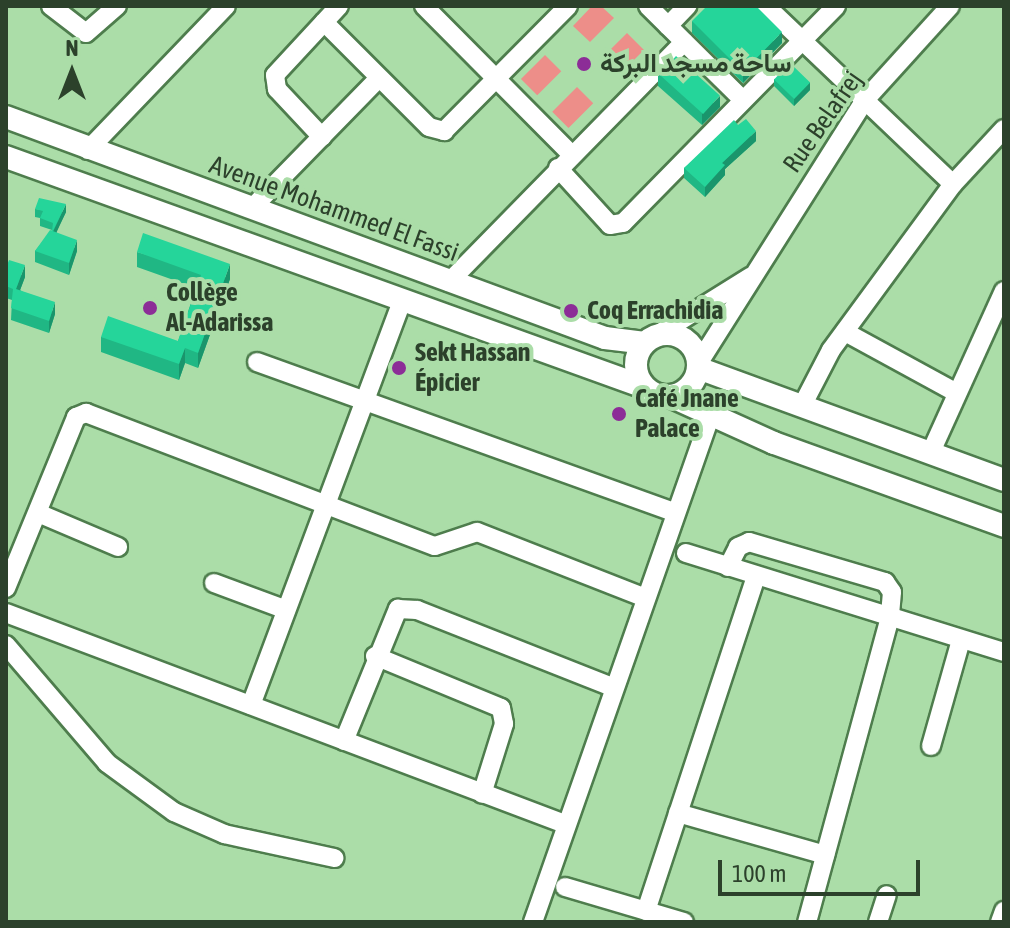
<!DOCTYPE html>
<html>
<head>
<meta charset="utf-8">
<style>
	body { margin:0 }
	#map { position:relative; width:1010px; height:928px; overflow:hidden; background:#abdda8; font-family:"Asap Condensed",Vazirmatn,sans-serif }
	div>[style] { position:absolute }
	.green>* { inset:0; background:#ed8e89; transform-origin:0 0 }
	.roads { filter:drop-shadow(2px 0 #4e7d4d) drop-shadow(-2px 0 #4e7d4d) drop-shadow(0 2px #4e7d4d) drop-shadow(0 -2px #4e7d4d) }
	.minor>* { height:18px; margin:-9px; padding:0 9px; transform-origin:9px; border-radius:9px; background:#fff }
	.major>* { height:22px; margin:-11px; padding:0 11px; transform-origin:11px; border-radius:11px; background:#fff }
	.major>.ring { margin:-11px; padding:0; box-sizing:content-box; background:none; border:22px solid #fff; border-radius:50% }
	.wall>* { inset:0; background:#20b784 }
	.shaded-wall>* { inset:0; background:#1a956c }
	.building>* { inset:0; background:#25d59a; transform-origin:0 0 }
	.dots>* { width:22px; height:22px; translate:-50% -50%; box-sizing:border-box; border:4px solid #abdda8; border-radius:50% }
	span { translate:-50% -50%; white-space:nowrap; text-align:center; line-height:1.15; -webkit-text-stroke:8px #abdda8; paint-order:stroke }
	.poi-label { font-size:26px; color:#2c412b; font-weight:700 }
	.left { translate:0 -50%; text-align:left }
	.street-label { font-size:26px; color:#2c412b }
	.frame { position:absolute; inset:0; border:8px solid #2c412b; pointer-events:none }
	.north { position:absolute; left:32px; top:32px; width:80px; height:80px; -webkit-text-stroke:6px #abdda8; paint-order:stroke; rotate:0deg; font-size:22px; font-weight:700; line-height:32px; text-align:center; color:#2c412b }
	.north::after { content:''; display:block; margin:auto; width:28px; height:36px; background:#2c412b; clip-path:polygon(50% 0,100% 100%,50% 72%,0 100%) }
	.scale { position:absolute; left:718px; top:860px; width:202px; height:36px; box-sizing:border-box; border:4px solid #2c412b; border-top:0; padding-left:10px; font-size:24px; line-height:28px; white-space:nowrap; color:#2c412b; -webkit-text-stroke:6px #abdda8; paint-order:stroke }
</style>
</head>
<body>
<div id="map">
	<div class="green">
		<i style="clip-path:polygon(592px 6px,601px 6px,614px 18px,590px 42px,573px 26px)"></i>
		<i style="left:627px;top:33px;width:24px;height:33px;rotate:45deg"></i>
		<i style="left:545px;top:55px;width:23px;height:34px;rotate:45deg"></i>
		<i style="left:577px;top:87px;width:23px;height:35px;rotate:45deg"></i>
	</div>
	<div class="roads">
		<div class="minor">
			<i style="left:51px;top:6px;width:44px;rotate:37.6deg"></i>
			<i style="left:86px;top:33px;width:41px;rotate:-41.1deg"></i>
			<i style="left:424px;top:6px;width:210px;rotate:45.2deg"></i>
			<i style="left:648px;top:6px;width:132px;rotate:44.7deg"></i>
			<i style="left:766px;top:6px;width:258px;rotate:43.6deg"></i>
			<i style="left:324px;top:22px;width:148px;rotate:45deg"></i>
			<i style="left:429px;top:127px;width:16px;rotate:15deg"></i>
			<i style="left:444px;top:131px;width:176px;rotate:-45.2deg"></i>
			<i style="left:668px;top:26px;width:28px;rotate:-46deg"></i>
			<i style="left:322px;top:137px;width:66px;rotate:-133.2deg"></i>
			<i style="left:277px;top:89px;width:14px;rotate:-98deg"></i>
			<i style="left:275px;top:75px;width:94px;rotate:-47.2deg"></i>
			<i style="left:88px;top:150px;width:199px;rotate:-46.2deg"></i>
			<i style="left:558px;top:168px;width:77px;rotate:47.6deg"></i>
			<i style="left:610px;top:225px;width:13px;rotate:-9deg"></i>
			<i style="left:623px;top:223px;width:304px;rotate:-45.5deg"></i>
			<i style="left:252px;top:208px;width:180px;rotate:-45.7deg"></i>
			<i style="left:449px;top:282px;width:336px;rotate:-45.6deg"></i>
			<i style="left:845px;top:332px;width:125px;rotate:28.6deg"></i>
			<i style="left:654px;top:337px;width:113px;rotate:-32deg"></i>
			<i style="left:257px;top:362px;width:442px;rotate:19.8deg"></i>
			<i style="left:698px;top:364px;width:311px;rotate:-57.7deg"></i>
			<i style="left:864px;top:101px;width:128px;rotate:-47.8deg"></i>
			<i style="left:802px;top:406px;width:63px;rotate:-62.6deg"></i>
			<i style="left:831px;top:350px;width:206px;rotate:-53.7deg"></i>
			<i style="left:953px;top:184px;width:75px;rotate:-47.2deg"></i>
			<i style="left:930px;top:454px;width:179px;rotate:-65.6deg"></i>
			<i style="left:38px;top:513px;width:87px;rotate:23deg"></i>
			<i style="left:686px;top:553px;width:333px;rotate:17.3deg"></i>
			<i style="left:728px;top:567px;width:22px;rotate:-63deg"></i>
			<i style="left:738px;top:547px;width:12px;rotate:-24deg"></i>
			<i style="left:749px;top:542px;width:142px;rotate:16.4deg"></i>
			<i style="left:885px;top:582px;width:12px;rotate:55deg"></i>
			<i style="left:892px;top:592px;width:25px;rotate:95deg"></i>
			<i style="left:890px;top:617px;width:316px;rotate:105.2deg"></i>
			<i style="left:214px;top:583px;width:75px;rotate:20.4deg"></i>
			<i style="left:6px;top:588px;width:185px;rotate:-67.7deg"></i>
			<i style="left:76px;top:417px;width:11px;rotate:-22deg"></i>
			<i style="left:86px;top:413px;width:373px;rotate:20.9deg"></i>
			<i style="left:435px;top:546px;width:44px;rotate:-18.4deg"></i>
			<i style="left:477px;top:532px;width:180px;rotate:21.4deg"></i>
			<i style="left:6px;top:613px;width:597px;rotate:20.68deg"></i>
			<i style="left:6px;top:645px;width:155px;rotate:49.4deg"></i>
			<i style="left:107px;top:763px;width:83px;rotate:36.2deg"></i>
			<i style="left:174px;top:812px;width:55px;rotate:23.7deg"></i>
			<i style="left:224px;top:834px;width:113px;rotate:12.3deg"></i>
			<i style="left:375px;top:656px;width:136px;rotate:22.4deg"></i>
			<i style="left:501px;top:708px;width:16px;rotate:79deg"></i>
			<i style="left:504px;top:724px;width:73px;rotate:107.4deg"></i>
			<i style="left:251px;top:705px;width:428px;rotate:-69.5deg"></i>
			<i style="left:344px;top:741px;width:143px;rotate:-67.8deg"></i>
			<i style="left:398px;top:609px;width:19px;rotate:3deg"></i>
			<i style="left:417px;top:610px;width:210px;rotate:21.5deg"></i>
			<i style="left:931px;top:746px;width:110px;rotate:-74.2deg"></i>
			<i style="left:678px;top:813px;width:153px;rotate:15.9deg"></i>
			<i style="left:565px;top:887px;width:124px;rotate:16.4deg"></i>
			<i style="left:646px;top:911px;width:353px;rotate:-71.8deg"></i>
			<i style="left:533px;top:922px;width:535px;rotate:-70.68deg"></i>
			<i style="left:878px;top:922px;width:28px;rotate:-72deg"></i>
			<i style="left:1000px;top:922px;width:12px;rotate:-70deg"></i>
		</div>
		<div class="major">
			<i style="left:6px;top:117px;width:638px;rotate:20.25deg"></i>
			<i style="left:605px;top:338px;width:40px;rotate:7.1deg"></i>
			<i style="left:6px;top:157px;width:678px;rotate:19.82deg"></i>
			<i class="ring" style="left:636px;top:334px;width:40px;height:40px"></i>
			<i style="left:698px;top:368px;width:326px;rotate:20.1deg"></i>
			<i style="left:670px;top:396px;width:114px;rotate:24.3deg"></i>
			<i style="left:774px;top:443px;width:245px;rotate:19.8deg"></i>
		</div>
	</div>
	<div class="wall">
		<i style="clip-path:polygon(692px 21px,782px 43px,743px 83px,692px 33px)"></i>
		<i style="clip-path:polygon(658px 74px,720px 107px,702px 125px,658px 86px)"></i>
		<i style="clip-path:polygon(774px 79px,810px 90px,794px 106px,774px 86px)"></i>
		<i style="clip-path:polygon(738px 125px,756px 141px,725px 169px,725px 175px,705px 197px,684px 178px,684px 168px)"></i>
		<i style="clip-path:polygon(35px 209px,66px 212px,56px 232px,77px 251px,69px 275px,35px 262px,35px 251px,52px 230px,40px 226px,40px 218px,35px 217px)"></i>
		<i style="clip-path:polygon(137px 252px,230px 279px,198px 368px,185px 363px,179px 380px,101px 352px,101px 337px,178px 341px,196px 288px,137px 267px)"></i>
		<i style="clip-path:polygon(6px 268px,25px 277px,20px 290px,55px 314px,49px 333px,11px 320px,12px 300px,6px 298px)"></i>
	</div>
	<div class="shaded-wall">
		<i style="clip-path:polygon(782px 32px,782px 43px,743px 83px,743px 72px)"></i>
		<i style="clip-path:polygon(810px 82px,810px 90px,794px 106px,794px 98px)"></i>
		<i style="clip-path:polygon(720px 96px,720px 107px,702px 125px,702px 114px)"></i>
		<i style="clip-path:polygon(756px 131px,756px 141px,725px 169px,725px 175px,705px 197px,705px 187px,722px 163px)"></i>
		<i style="clip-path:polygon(66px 204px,66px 212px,52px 242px,52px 234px)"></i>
		<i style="clip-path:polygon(77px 240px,77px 251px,69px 275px,69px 263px)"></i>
		<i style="clip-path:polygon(230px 264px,230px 279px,198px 368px,198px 353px)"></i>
		<i style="clip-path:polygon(25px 265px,25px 277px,16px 301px,16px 289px)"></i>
		<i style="clip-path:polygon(55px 302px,55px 314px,49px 333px,49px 321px)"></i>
		<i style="clip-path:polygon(185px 348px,185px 363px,179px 380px,179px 364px)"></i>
	</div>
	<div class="building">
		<i style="clip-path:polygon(707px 6px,756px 6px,782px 32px,743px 72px,692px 21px)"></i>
		<i style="left:676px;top:56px;width:59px;height:25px;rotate:42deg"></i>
		<i style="left:790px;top:63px;width:28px;height:23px;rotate:44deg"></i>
		<i style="clip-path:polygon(746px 119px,756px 131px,722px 163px,725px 165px,705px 187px,684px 168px,734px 120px,738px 125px)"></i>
		<i style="clip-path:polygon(39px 198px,66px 204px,53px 231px,52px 231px,53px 223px,40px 218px,43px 211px,35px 209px)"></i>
		<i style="clip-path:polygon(50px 230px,77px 240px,69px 263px,35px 251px)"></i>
		<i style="clip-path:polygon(143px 233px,230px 264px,198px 353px,185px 348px,179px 364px,101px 337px,108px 316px,178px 341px,201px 275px,137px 252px)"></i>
		<i style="clip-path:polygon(9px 260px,25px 265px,16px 289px,55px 302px,49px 321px,11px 308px,13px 289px,6px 286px,6px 268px)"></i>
	</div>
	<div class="dots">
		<i style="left:584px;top:64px;background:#8c2d97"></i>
		<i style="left:150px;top:308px;background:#8c2d97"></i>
		<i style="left:571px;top:311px;background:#8c2d97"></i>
		<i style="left:399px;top:368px;background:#8c2d97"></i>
		<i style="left:619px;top:414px;background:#8c2d97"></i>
	</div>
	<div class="poi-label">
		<span class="left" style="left:600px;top:64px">ساحة مسجد البركة</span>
		<span class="left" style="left:166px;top:308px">Collège<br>Al-Adarissa</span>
		<span class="left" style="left:587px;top:311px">Coq Errachidia</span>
		<span class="left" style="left:415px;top:368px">Sekt Hassan<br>Épicier</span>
		<span class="left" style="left:635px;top:414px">Café Jnane<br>Palace</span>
	</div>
	<div class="street-label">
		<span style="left:823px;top:122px;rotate:-55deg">Rue Belafrej</span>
		<span style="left:334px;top:209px;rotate:20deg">Avenue Mohammed El Fassi</span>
	</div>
	<div class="frame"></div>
	<div class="north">N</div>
	<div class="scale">100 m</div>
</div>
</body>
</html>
